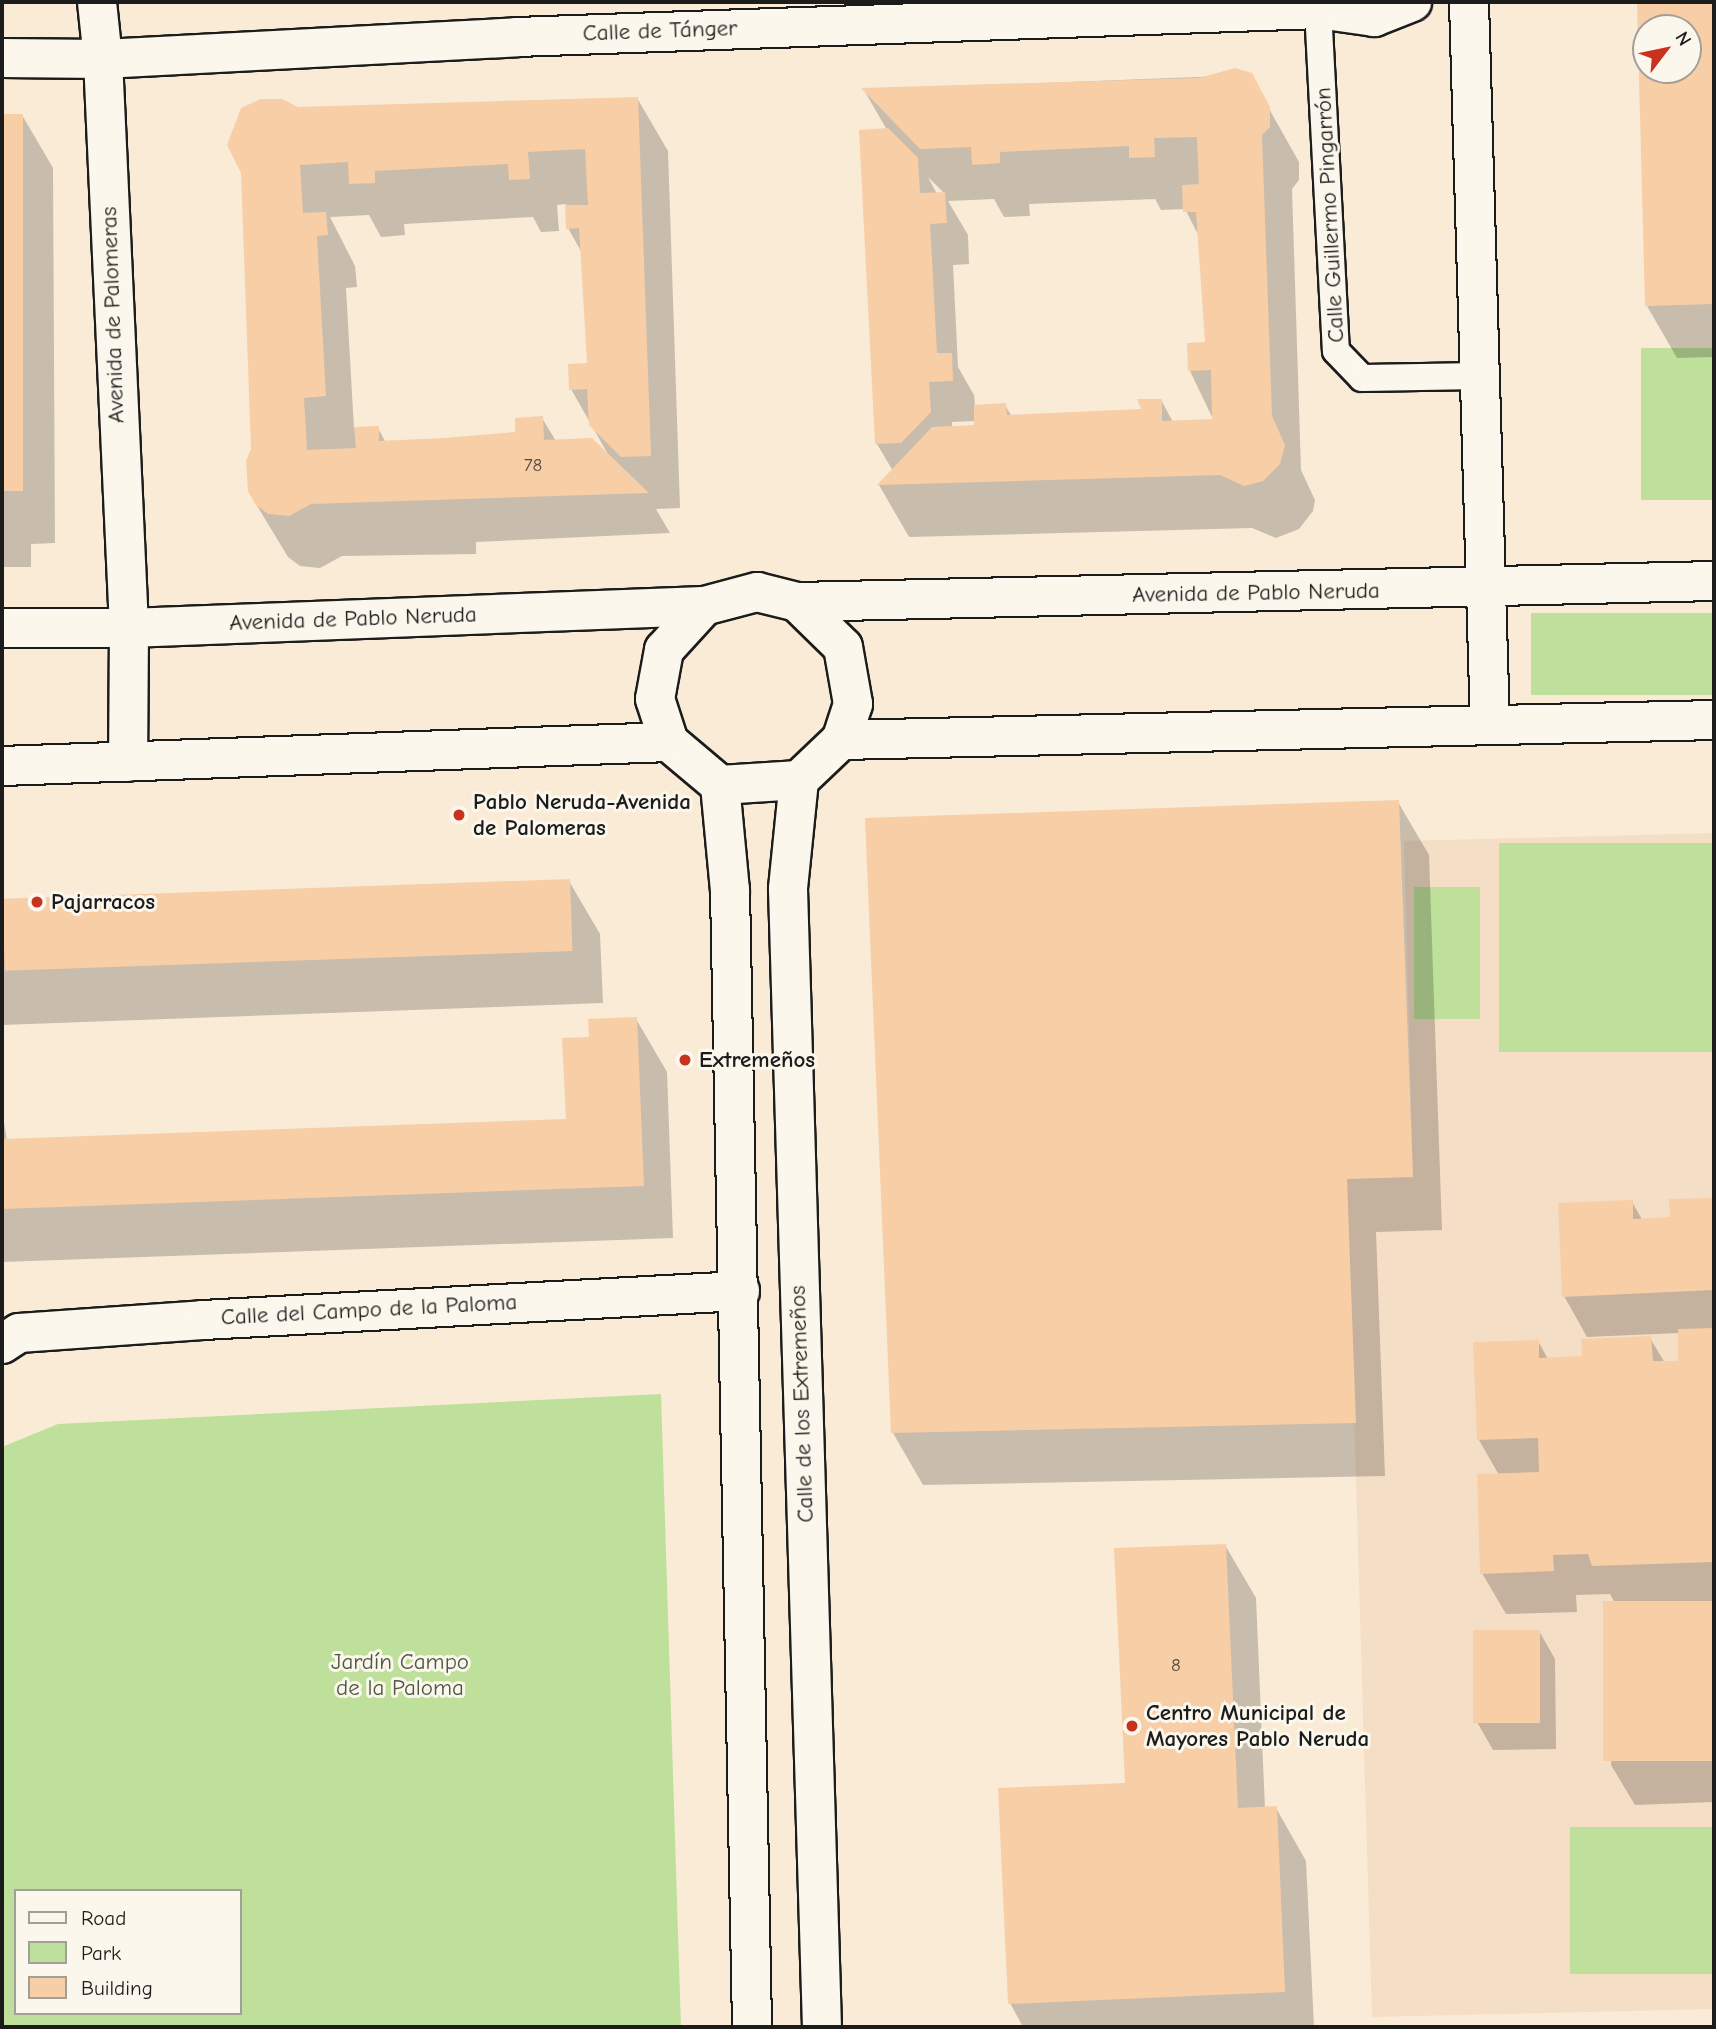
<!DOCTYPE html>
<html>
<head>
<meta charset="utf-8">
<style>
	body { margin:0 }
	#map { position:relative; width:1716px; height:2029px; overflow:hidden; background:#faebd7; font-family:"Comic Neue",sans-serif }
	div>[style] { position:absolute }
	.built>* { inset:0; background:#f5dec6 }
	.green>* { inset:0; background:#bfe09a; transform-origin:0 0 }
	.shadow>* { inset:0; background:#0003 }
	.building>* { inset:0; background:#f8cea7; transform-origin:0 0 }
	.roads { filter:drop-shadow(2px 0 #1c1c1c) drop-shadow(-2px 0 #1c1c1c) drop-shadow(0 2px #1c1c1c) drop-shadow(0 -2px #1c1c1c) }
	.service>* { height:26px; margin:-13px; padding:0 13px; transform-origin:13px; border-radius:13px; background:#fbf7ec }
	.minor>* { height:38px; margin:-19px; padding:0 19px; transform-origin:19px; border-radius:19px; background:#fbf7ec }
	.tertiary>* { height:38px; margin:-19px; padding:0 19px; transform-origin:19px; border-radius:19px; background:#fbf7ec }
	.secondary>* { height:38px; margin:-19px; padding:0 19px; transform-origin:19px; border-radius:19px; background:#fbf7ec }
	.dots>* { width:19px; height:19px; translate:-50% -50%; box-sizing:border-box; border:4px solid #fbf7ec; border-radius:50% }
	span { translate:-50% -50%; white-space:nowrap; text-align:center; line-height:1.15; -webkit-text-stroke:6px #fbf7ec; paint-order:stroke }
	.number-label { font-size:19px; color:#53483f }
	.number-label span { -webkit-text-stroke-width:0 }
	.street-label { font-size:23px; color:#1c1c1c }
	.poi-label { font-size:23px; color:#1c1c1c; font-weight:700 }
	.left { translate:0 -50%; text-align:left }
	.park-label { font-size:23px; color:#4d5742 }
	.frame { position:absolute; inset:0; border:4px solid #1c1c1c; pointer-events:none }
	.legend { position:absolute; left:14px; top:1889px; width:228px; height:126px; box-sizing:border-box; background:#fbf7ec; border:2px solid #a29f99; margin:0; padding:9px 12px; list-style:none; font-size:21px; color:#1c1c1c }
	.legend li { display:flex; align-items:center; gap:14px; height:35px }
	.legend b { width:35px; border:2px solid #a29f99 }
	.north { position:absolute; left:1632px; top:14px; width:70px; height:70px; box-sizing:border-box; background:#fbf7ec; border:2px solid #a29f99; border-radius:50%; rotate:58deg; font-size:19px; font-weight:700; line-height:28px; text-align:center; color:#1c1c1c }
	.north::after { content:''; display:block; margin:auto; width:24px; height:32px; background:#c8321e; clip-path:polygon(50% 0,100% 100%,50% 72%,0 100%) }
</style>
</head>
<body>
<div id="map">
	<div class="built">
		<i style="clip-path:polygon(1714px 833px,1714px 2009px,1372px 2017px,1347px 1179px,1413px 1177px,1404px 841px)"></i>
	</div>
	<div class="green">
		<i style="left:1714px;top:348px;width:152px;height:73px;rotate:90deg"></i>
		<i style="left:1531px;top:613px;width:183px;height:82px"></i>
		<i style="left:1714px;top:843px;width:209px;height:215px;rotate:90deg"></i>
		<i style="left:1414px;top:887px;width:66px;height:132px"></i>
		<i style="clip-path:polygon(evenodd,661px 1394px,681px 2027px,2px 2027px,2px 1447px,58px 1424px,661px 1394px,16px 1891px,240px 1891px,240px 2013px,16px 2013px,16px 1891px)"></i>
		<i style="left:1714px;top:1827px;width:147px;height:144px;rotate:90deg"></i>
	</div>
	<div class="shadow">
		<i style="clip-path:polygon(evenodd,1638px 2px,1714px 2px,1714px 357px,1677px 358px,1647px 306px,1638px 2px,1646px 28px,1688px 28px,1688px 70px,1646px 70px,1646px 28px)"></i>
		<i style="clip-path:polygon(evenodd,1250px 75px,1299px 162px,1299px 180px,1292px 189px,1301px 470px,1315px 500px,1313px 511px,1299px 529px,1276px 538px,1252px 528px,909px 537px,879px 485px,893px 471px,877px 444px,887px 130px,864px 90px,1250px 75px,928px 177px,945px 194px,937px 194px,928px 177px,1250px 75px,994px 199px,1004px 217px,1030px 216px,1029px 204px,1155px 199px,1161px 210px,1185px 209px,1201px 240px,1206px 344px,1190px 371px,1214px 421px,1173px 422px,1161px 400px,1144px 410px,1012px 417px,1005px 405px,975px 406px,974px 395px,958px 367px,953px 265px,969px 264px,968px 235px,948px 201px,994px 199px,1250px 75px,976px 421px,976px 427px,952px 428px,952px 422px,976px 421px)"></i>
		<i style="clip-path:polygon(evenodd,637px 98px,668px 151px,680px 508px,656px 509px,670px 533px,476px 542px,476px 554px,342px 556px,320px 568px,300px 566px,288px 557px,256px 504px,253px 449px,298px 109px,637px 98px,566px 204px,568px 228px,582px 253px,589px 365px,571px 389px,609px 456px,556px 441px,542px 418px,517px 433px,386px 443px,378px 428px,354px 429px,346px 288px,357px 287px,355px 266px,330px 217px,369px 215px,381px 237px,405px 235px,404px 224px,533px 217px,541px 232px,559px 231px,557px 205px,566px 204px)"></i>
		<i style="clip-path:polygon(22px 115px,53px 168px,55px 543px,31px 544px,31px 567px,2px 567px,2px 116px)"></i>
		<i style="clip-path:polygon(1398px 802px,1429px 855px,1442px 1230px,1376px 1232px,1385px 1476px,923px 1485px,893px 1433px)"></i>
		<i style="clip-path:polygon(569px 881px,600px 934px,603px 1003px,2px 1025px,2px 902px)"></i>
		<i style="clip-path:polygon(636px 1019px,667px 1072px,673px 1238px,2px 1262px,2px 1109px,7px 1141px,568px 1121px,591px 1039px)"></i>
		<i style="clip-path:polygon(1714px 1200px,1714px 1802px,1635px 1805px,1611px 1765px,1617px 1607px,1610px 1594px,1576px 1595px,1577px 1612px,1506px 1614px,1482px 1573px,1499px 1475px,1479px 1440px,1538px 1341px,1548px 1359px,1584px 1358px,1650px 1338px,1665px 1363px,1680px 1363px,1679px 1333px,1587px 1337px,1564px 1296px,1632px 1202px,1643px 1221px,1671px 1219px,1671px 1201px)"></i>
		<i style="clip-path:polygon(1225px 1545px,1256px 1598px,1265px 1809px,1276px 1808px,1306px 1861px,1314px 2027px,1023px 2027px,1010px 2003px,1127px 1784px)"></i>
		<i style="clip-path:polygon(1539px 1631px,1555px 1659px,1556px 1749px,1493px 1750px,1477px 1722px)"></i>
	</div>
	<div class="building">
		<i style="clip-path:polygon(evenodd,1637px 2px,1714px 2px,1714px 304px,1645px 306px,1637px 2px,1646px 28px,1688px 28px,1688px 70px,1646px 70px,1646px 28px)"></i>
		<i style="clip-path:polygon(1235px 68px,1252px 73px,1270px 107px,1270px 127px,1262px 135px,1272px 416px,1285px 445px,1280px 464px,1263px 481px,1244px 486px,1220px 475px,877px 485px,932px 427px,974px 425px,974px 405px,1006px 403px,1007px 415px,1141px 409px,1137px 399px,1162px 399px,1162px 421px,1212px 419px,1211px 370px,1188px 371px,1187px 343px,1205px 342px,1196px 212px,1183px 212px,1182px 185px,1199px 184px,1197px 137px,1154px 138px,1155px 157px,1129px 158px,1129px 146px,1000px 152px,1000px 163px,972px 165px,971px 147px,920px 149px,861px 88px,1199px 78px)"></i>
		<i style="clip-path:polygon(638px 97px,651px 456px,621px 457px,589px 425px,587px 389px,569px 390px,568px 364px,587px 363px,579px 228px,566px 229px,565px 205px,588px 205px,585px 149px,528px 152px,530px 179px,509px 180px,508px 164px,375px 171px,375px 183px,349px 184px,348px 162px,300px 165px,303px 213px,326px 212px,328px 235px,317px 236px,326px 396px,304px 398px,307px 450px,356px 448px,354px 427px,379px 426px,379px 441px,443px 438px,515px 432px,515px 418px,543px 416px,544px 440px,592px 438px,649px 493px,311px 504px,289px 516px,268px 514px,255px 504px,248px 491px,246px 461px,251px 449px,241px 173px,227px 145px,241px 108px,261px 99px,282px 99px,298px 107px)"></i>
		<i style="left:2px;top:114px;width:21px;height:377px"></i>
		<i style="clip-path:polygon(888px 128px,918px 158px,920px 193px,945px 192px,947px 223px,930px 224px,937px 353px,952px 353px,953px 381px,929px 382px,931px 412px,901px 443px,875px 444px,859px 130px)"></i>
		<i style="clip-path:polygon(1399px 800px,1413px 1177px,1347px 1179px,1356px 1423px,891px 1433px,865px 818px)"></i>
		<i style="left:570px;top:879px;width:72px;height:568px;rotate:88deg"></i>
		<i style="clip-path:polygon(637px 1017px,644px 1186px,2px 1209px,2px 1139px,566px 1119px,562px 1038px,589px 1037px,588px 1019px)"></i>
		<i style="clip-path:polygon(1714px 1198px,1714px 1290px,1562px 1297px,1558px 1203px,1633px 1200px,1633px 1219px,1670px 1217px,1669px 1199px)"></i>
		<i style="clip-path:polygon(1714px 1328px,1714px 1562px,1592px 1566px,1588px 1554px,1553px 1555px,1554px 1571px,1480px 1574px,1477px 1474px,1539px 1472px,1538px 1438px,1477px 1440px,1473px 1342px,1539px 1340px,1539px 1358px,1582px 1356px,1581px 1339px,1651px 1336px,1653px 1361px,1678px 1361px,1678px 1329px)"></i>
		<i style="clip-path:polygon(1226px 1544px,1238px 1808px,1277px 1806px,1285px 1992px,1008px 2004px,998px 1788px,1125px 1783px,1114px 1548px)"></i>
		<i style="left:1714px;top:1601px;width:160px;height:111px;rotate:90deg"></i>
		<i style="left:1473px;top:1630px;width:67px;height:93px"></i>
	</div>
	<div class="roads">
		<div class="service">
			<i style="left:1318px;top:9px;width:342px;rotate:87deg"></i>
			<i style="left:1336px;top:351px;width:37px;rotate:46deg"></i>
			<i style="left:1362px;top:378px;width:118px;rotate:-1deg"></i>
		</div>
		<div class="minor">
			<i style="left:97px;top:2px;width:57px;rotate:84deg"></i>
			<i style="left:103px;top:59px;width:570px;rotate:87.38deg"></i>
			<i style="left:129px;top:628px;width:134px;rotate:90.4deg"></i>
			<i style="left:1314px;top:2px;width:8px;rotate:60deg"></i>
			<i style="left:1318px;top:9px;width:57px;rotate:8.1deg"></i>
			<i style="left:1374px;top:17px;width:41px;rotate:-21.5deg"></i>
			<i style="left:2px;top:58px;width:101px;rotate:0.6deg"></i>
			<i style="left:103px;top:59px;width:415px;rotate:-3deg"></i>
			<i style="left:517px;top:37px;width:801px;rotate:-2deg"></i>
			<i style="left:799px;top:780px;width:110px;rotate:95.8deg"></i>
			<i style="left:788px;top:889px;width:1139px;rotate:88.29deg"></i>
			<i style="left:720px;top:785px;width:105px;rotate:84.6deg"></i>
			<i style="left:730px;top:890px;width:1137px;rotate:88.89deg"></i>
			<i style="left:2px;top:1344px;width:20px;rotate:-33deg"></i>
			<i style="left:19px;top:1333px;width:184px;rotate:-4deg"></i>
			<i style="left:203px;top:1320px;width:538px;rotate:-3.09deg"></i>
		</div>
		<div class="tertiary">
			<i style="left:1469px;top:2px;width:723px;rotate:88.34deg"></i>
		</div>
		<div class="secondary">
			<i style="left:797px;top:602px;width:917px;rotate:-1.31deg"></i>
			<i style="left:2px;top:628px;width:127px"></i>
			<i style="left:129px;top:628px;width:575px;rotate:-2.19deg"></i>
			<i style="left:704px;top:606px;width:55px;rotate:-14.8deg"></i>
			<i style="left:757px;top:592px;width:41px;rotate:14deg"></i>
			<i style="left:797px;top:602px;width:64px;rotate:44.4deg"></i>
			<i style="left:843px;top:647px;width:58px;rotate:80deg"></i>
			<i style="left:853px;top:704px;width:38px;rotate:108deg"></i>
			<i style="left:841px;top:740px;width:58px;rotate:136.4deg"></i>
			<i style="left:799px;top:780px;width:79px;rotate:176.4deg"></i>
			<i style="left:720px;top:785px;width:67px;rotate:-139.9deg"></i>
			<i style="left:669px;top:742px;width:45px;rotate:-108deg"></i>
			<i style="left:655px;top:699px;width:50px;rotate:-79.6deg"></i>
			<i style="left:664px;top:650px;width:59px;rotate:-47.7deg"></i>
			<i style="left:841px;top:740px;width:873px;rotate:-1.31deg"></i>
			<i style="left:2px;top:766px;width:667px;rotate:-2.06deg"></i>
		</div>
	</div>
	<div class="dots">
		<i style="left:459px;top:815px;background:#c8321e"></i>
		<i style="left:37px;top:902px;background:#c8321e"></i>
		<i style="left:685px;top:1060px;background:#c8321e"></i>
		<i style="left:1132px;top:1726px;background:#c8321e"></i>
	</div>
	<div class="number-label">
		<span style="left:533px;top:466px">78</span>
		<span style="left:1176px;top:1666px">8</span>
	</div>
	<div class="street-label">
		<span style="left:660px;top:31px;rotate:-2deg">Calle de Tánger</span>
		<span style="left:1330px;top:215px;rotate:-93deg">Calle Guillermo Pingarrón</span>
		<span style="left:113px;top:315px;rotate:-92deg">Avenida de Palomeras</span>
		<span style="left:1256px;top:593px;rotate:-1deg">Avenida de Pablo Neruda</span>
		<span style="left:353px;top:619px;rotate:-2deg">Avenida de Pablo Neruda</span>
		<span style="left:369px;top:1310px;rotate:-3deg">Calle del Campo de la Paloma</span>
		<span style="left:802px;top:1404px;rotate:-92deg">Calle de los Extremeños</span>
	</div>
	<div class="poi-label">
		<span class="left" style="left:473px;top:815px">Pablo Neruda-Avenida<br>de Palomeras</span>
		<span class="left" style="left:51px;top:902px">Pajarracos</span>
		<span class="left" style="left:699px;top:1060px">Extremeños</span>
		<span class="left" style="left:1146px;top:1726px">Centro Municipal de<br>Mayores Pablo Neruda</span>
	</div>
	<div class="park-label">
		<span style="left:400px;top:1675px">Jardín Campo<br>de la Paloma</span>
	</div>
	<div class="frame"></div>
	<ul class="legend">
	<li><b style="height:9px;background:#fbf7ec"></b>Road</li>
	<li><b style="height:19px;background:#bfe09a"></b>Park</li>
	<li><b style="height:19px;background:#f8cea7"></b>Building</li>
	</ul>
	<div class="north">N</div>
</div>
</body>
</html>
